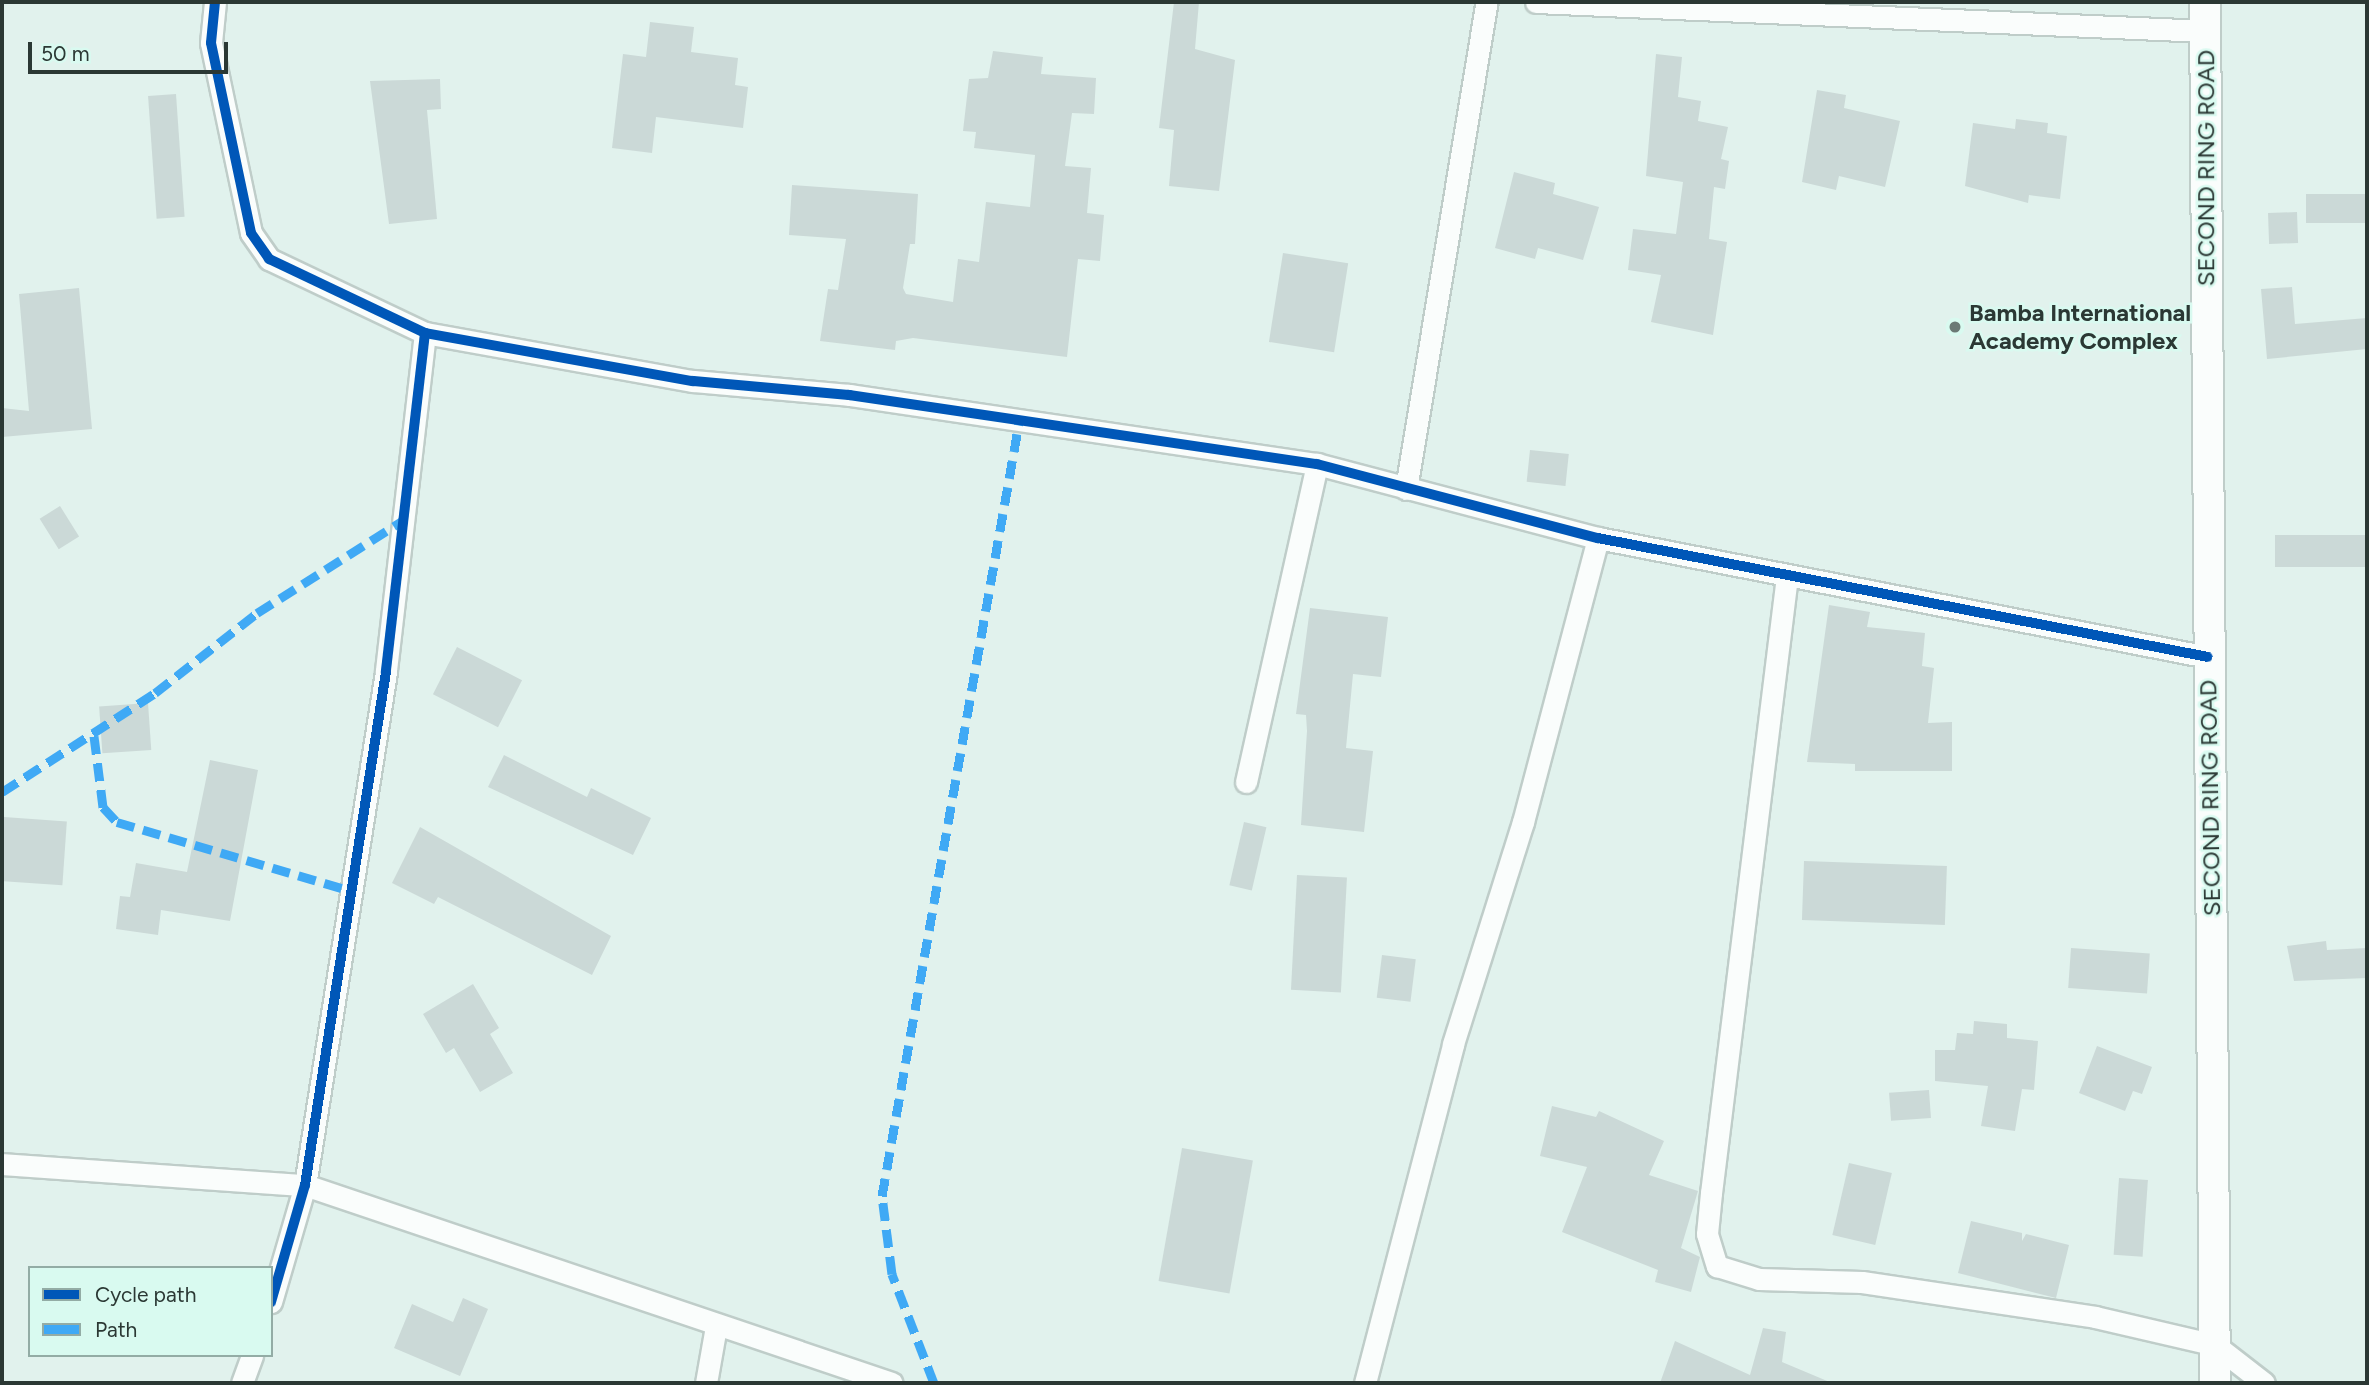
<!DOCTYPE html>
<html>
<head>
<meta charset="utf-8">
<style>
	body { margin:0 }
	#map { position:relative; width:2369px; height:1385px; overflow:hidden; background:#e1f2ed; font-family:Figtree,sans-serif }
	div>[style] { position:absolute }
	.building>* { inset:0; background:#cbd9d7; transform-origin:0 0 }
	.roads { filter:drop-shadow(2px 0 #bfcdc9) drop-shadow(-2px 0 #bfcdc9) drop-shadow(0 2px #bfcdc9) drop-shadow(0 -2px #bfcdc9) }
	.street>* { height:21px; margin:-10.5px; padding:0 10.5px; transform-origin:10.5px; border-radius:10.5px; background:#fafdfc }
	.secondary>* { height:30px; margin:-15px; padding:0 15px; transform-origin:15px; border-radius:15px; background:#fafdfc }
	.quiet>* { height:9px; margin-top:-4.5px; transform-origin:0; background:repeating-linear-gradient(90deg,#3fa9f5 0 18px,transparent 0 27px) }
	.cycleway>* { height:10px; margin:-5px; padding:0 5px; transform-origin:5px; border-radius:5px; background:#0057b8 }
	.dots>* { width:19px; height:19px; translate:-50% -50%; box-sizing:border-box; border:4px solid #d9faf0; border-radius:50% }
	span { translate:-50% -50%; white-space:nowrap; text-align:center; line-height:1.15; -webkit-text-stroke:5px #d9faf0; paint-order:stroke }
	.street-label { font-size:24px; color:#2b3834 }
	.poi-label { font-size:24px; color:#2b3834; font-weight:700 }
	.left { translate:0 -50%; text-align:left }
	.frame { position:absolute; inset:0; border:4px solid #2b3834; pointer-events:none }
	.legend { position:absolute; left:28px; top:1266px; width:245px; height:91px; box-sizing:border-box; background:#d9faf0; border:2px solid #93aca5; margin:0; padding:9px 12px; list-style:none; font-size:21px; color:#2b3834 }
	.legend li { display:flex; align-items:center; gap:14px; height:35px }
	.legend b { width:35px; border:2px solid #93aca5 }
	.scale { position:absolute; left:28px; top:42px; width:200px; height:32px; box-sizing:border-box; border:4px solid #2b3834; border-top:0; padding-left:9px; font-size:21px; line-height:24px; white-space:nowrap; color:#2b3834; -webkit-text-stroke:5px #d9faf0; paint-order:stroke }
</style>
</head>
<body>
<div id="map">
	<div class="building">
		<i style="clip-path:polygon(1174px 2px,1199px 2px,1195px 49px,1235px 60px,1219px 191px,1169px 186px,1174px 130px,1159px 128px)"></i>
		<i style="clip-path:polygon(650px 22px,694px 27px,691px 52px,738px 58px,735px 85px,748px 87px,743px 128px,656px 117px,652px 153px,612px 148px,623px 54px,646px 57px)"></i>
		<i style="clip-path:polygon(993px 51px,1043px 57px,1041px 74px,1096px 78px,1094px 114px,1072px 113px,1065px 166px,1091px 168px,1087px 213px,1104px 215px,1100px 261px,1078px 259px,1067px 357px,913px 338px,896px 341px,895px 350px,820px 341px,828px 289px,838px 290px,846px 239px,789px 235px,792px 185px,918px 194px,915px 244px,910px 244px,903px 288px,906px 294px,953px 302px,958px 259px,979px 262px,986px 202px,1030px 207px,1035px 155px,974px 148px,976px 132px,963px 131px,969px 79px,988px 78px)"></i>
		<i style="clip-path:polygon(1656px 54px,1682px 57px,1678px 97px,1701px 101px,1698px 121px,1728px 127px,1721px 159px,1729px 161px,1725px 189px,1714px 187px,1709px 239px,1727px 242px,1713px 335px,1651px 322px,1661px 275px,1628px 270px,1633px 229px,1676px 234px,1683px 182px,1646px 176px)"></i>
		<i style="clip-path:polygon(440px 79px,441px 109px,427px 110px,437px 219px,389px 224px,370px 81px)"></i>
		<i style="clip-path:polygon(1817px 90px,1846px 95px,1844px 108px,1900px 121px,1885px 187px,1839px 176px,1836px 190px,1802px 182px)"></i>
		<i style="left:176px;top:94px;width:123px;height:28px;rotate:86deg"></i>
		<i style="clip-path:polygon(2016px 119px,2048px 123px,2047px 133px,2067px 136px,2060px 199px,2029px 195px,2028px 203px,1965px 186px,1973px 123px,2015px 129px)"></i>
		<i style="clip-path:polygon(1514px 172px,1555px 183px,1553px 194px,1599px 207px,1583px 260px,1538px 248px,1535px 259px,1495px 248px)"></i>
		<i style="left:2367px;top:194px;width:29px;height:61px;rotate:90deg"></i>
		<i style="left:2297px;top:212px;width:31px;height:29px;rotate:88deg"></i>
		<i style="left:1283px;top:253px;width:66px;height:90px;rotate:9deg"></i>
		<i style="clip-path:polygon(2292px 287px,2295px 324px,2367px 318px,2367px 349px,2267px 359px,2261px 289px)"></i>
		<i style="clip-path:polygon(79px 288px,92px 429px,2px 437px,2px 408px,29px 411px,19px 294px)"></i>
		<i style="left:1530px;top:450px;width:39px;height:32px;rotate:6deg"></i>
		<i style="left:60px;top:506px;width:36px;height:24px;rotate:58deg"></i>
		<i style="left:2367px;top:535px;width:32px;height:92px;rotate:90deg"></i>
		<i style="clip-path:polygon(1829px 605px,1870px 612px,1867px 627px,1925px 633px,1922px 666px,1934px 668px,1928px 723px,1952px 722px,1952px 771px,1855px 771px,1855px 764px,1807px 762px)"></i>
		<i style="clip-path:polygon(1310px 608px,1388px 617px,1381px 677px,1353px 674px,1346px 748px,1373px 751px,1364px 832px,1301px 825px,1307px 731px,1306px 715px,1296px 714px)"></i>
		<i style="left:457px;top:647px;width:73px;height:53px;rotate:27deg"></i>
		<i style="left:148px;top:703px;width:47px;height:49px;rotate:86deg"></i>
		<i style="clip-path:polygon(504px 755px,587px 797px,591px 788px,651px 818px,633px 855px,488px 787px)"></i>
		<i style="clip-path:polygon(210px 760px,258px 770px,230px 921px,161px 910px,158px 935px,116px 929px,120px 896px,130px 897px,136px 863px,187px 872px)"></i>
		<i style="left:4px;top:817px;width:63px;height:64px;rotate:4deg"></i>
		<i style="left:1244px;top:822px;width:23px;height:65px;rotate:13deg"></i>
		<i style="clip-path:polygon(420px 827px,611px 936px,592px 975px,438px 897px,434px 904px,392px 883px)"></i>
		<i style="left:1804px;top:861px;width:143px;height:59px;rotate:2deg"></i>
		<i style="left:1297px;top:875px;width:50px;height:115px;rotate:3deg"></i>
		<i style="clip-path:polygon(2326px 941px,2327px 950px,2367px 948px,2367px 978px,2294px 981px,2287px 946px)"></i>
		<i style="left:2071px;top:948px;width:79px;height:40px;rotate:4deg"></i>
		<i style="left:1382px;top:955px;width:34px;height:43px;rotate:7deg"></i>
		<i style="clip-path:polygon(473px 984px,499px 1028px,490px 1034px,513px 1073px,480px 1092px,454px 1048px,446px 1053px,423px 1014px)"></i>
		<i style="clip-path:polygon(1974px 1021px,2007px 1024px,2007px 1038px,2038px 1041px,2034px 1090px,2022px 1089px,2015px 1131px,1981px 1126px,1988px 1086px,1935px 1081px,1935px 1050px,1955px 1050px,1957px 1033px,1973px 1034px)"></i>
		<i style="clip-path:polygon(2097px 1046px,2152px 1067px,2142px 1094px,2133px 1091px,2125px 1111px,2079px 1093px)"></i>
		<i style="left:1929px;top:1090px;width:28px;height:40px;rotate:86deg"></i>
		<i style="clip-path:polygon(1552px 1106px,1596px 1117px,1599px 1111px,1664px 1141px,1649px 1175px,1698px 1191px,1681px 1248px,1700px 1257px,1691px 1292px,1655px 1282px,1658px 1270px,1562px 1232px,1587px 1167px,1540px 1156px)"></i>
		<i style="left:1182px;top:1148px;width:72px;height:135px;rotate:10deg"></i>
		<i style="left:1849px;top:1163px;width:44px;height:74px;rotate:13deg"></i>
		<i style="left:2119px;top:1178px;width:29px;height:77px;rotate:4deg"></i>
		<i style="clip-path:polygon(1971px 1221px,2022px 1233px,2022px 1241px,2026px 1234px,2069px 1245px,2056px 1298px,1958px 1273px)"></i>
		<i style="clip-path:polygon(463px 1298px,488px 1309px,460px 1376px,394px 1348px,412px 1304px,453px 1322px)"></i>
		<i style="clip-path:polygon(1763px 1328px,1786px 1332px,1782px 1362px,1832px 1383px,1660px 1383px,1675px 1341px,1750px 1375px)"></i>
	</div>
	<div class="roads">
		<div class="street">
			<i style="left:215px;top:2px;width:41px;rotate:95.6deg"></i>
			<i style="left:211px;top:43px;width:194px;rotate:78.1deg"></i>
			<i style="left:251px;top:233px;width:32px;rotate:55deg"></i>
			<i style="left:269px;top:259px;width:173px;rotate:25.4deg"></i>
			<i style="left:425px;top:333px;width:341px;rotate:96.6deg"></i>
			<i style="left:386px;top:672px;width:519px;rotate:98.97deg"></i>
			<i style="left:305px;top:1185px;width:122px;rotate:106.2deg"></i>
			<i style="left:1536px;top:2px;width:670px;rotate:2.48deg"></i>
			<i style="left:425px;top:333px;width:272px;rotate:10.2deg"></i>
			<i style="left:693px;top:381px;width:157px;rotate:5.1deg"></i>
			<i style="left:849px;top:395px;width:473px;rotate:8.4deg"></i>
			<i style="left:1317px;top:464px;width:291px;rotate:14.8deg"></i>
			<i style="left:1598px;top:538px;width:621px;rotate:11.04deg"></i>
			<i style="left:1406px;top:489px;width:494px;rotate:-80.6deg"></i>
			<i style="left:1787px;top:576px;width:622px;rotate:97.02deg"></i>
			<i style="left:1711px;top:1193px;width:41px;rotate:95.6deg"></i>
			<i style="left:1707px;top:1234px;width:34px;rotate:73deg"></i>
			<i style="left:1717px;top:1266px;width:44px;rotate:17.2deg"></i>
			<i style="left:1759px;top:1279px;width:103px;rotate:1.7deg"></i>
			<i style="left:1862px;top:1282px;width:236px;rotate:8.5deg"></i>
			<i style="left:2095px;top:1317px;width:123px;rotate:13.1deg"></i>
			<i style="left:2215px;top:1345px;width:62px;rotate:37.8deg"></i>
			<i style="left:1246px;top:782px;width:326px;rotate:-77.4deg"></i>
			<i style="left:2px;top:1164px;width:304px;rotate:4deg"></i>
			<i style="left:305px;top:1185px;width:619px;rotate:18.64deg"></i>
			<i style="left:242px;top:1383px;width:30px;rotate:-70deg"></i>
			<i style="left:706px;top:1383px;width:58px;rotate:-80deg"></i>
			<i style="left:1365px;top:1383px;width:350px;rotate:-75.4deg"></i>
			<i style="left:1453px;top:1044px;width:233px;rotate:-72.5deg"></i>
			<i style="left:1523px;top:822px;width:294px;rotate:-75.2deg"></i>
		</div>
		<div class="secondary">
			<i style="left:2205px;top:2px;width:1381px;rotate:89.59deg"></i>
		</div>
	</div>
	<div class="quiet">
		<i style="left:94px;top:736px;width:72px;rotate:82.8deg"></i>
		<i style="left:103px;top:807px;width:21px;rotate:47deg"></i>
		<i style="left:117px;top:822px;width:245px;rotate:16.4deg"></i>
		<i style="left:2px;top:792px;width:182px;rotate:-32.9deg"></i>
		<i style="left:155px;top:693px;width:130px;rotate:-38.1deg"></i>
		<i style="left:257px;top:613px;width:175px;rotate:-32.4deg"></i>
		<i style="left:934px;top:1383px;width:117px;rotate:-111.1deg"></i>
		<i style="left:892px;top:1274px;width:79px;rotate:-97.3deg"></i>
		<i style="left:882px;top:1196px;width:785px;rotate:-79.95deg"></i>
	</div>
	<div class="cycleway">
		<i style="left:215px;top:2px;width:41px;rotate:95.6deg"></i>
		<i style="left:211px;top:43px;width:194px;rotate:78.1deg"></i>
		<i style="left:251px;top:233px;width:32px;rotate:55deg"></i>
		<i style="left:269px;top:259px;width:173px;rotate:25.4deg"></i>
		<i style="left:425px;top:333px;width:341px;rotate:96.6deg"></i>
		<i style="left:386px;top:672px;width:519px;rotate:98.97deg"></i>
		<i style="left:305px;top:1185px;width:122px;rotate:106.2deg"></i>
		<i style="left:425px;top:333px;width:272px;rotate:10.2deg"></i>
		<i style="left:693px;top:381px;width:157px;rotate:5.1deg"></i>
		<i style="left:849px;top:395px;width:473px;rotate:8.4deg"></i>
		<i style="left:1317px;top:464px;width:291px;rotate:14.8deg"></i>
		<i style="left:1598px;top:538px;width:621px;rotate:11.04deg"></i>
	</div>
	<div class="dots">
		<i style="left:1955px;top:327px;background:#6b7975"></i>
	</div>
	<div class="street-label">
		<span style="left:2206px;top:168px;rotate:-90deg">SECOND RING ROAD</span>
		<span style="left:2210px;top:798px;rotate:-91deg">SECOND RING ROAD</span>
	</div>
	<div class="poi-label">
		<span class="left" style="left:1969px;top:327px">Bamba International<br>Academy Complex</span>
	</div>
	<div class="frame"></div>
	<ul class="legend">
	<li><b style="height:9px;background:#0057b8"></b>Cycle path</li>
	<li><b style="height:9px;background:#3fa9f5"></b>Path</li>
	</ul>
	<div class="scale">50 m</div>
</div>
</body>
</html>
